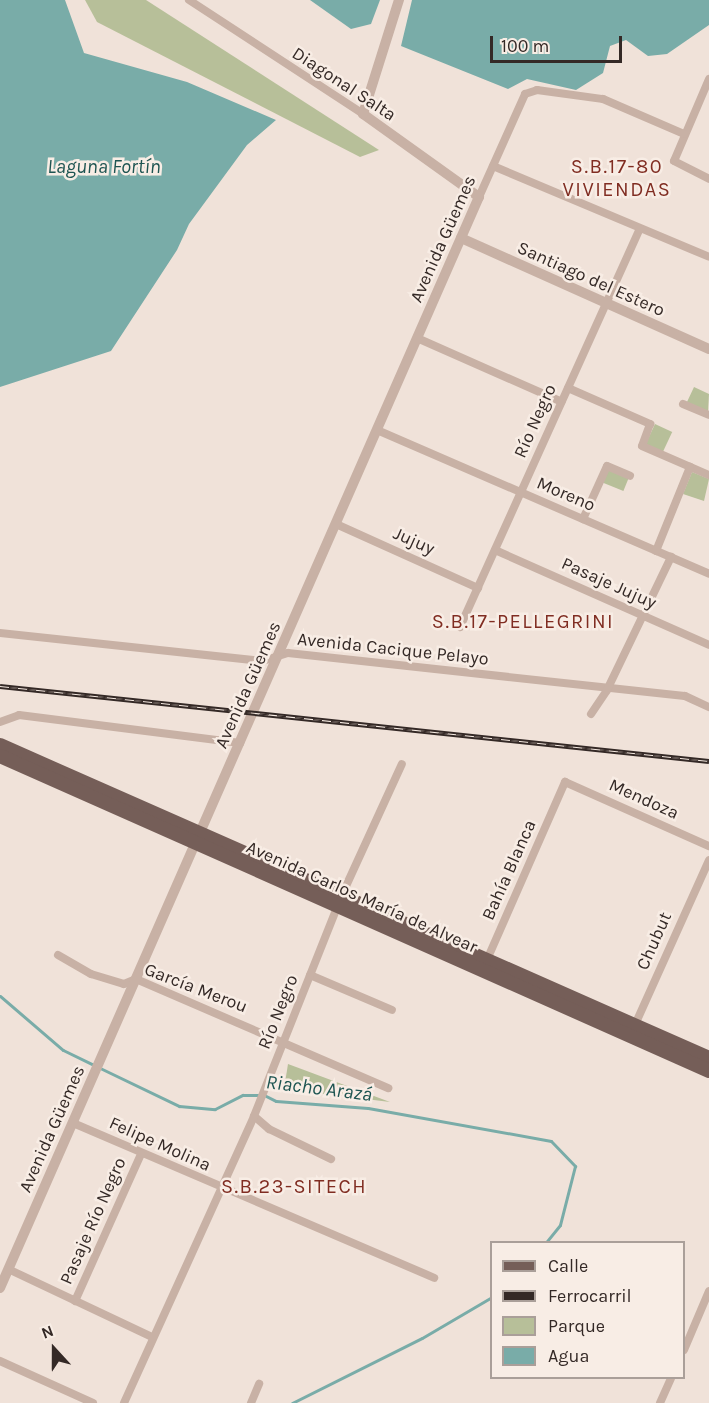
<!DOCTYPE html>
<html>
<head>
<meta charset="utf-8">
<style>
	body { margin:0 }
	#map { position:relative; width:709px; height:1403px; overflow:hidden; background:#f0e2d9; font-family:Karla,sans-serif }
	div>[style] { position:absolute }
	.green>* { inset:0; background:#b7bf99; transform-origin:0 0 }
	.water>* { inset:0; background:#79aca8 }
	.stream>* { height:3px; margin:-1.5px; padding:0 1.5px; transform-origin:1.5px; border-radius:1.5px; background:#79aca8 }
	.minor>* { height:8px; margin:-4px; padding:0 4px; transform-origin:4px; border-radius:4px; background:#c8b1a5 }
	.tertiary>* { height:10px; margin:-5px; padding:0 5px; transform-origin:5px; border-radius:5px; background:#c8b1a5 }
	.primary>* { height:14px; margin:-7px; padding:0 7px; transform-origin:7px; border-radius:7px; background:#755e58 }
	.rail>* { height:5px; margin-top:-2.5px; transform-origin:0; background:repeating-linear-gradient(90deg,#f8ede5 0 9px,#342926 0 18px); box-sizing:border-box; border-block:2px solid #342926 }
	span { translate:-50% -50%; white-space:nowrap; text-align:center; line-height:1.15; -webkit-text-stroke:5px #f8ede5; paint-order:stroke }
	.street-label { font-size:18px; color:#342926 }
	.water-label { font-size:20px; color:#1d5451; font-style:italic }
	.neighbourhood-label { font-size:20px; color:#802d22; letter-spacing:1.5px }
	.legend { position:absolute; left:490px; top:1241px; width:195px; height:138px; box-sizing:border-box; background:#f8ede5; border:2px solid #aa9f99; margin:0; padding:8px 10px; list-style:none; font-size:18px; color:#342926 }
	.legend li { display:flex; align-items:center; gap:12px; height:30px }
	.legend b { width:30px; border:2px solid #aa9f99 }
	.north { position:absolute; left:24px; top:1319px; width:60px; height:60px; -webkit-text-stroke:4px #f8ede5; paint-order:stroke; rotate:339deg; font-size:16px; font-weight:700; line-height:24px; text-align:center; color:#342926 }
	.north::after { content:''; display:block; margin:auto; width:21px; height:27px; background:#342926; clip-path:polygon(50% 0,100% 100%,50% 72%,0 100%) }
	.scale { position:absolute; left:490px; top:36px; width:132px; height:27px; box-sizing:border-box; border:3px solid #342926; border-top:0; padding-left:8px; font-size:18px; line-height:21px; white-space:nowrap; color:#342926; -webkit-text-stroke:4px #f8ede5; paint-order:stroke }
</style>
</head>
<body>
<div id="map">
	<div class="green">
		<i style="clip-path:polygon(85px 0,146px 0,379px 150px,360px 157px,97px 22px)"></i>
		<i style="clip-path:polygon(694px 387px,709px 394px,708px 412px,687px 402px)"></i>
		<i style="left:655px;top:424px;width:19px;height:23px;rotate:25deg"></i>
		<i style="left:609px;top:468px;width:22px;height:16px;rotate:22deg"></i>
		<i style="clip-path:polygon(692px 472px,709px 479px,704px 501px,683px 494px)"></i>
		<i style="clip-path:polygon(288px 1064px,390px 1102px,284px 1089px)"></i>
	</div>
	<div class="water">
		<i style="clip-path:polygon(0 0,65px 0,84px 53px,187px 82px,276px 120px,247px 145px,189px 224px,177px 250px,111px 351px,0 387px)"></i>
		<i style="clip-path:polygon(310px 0,380px 0,371px 24px,351px 29px)"></i>
		<i style="clip-path:polygon(412px 0,709px 0,709px 25px,667px 54px,648px 56px,626px 40px,610px 46px,603px 73px,576px 90px,527px 79px,508px 89px,401px 46px)"></i>
	</div>
	<div class="stream">
		<i style="left:0;top:996px;width:83px;rotate:40.6deg"></i>
		<i style="left:63px;top:1050px;width:34px;rotate:26deg"></i>
		<i style="left:100px;top:1068px;width:88px;rotate:25.7deg"></i>
		<i style="left:179px;top:1106px;width:36px;rotate:5deg"></i>
		<i style="left:215px;top:1109px;width:31px;rotate:-27deg"></i>
		<i style="left:243px;top:1095px;width:21px"></i>
		<i style="left:264px;top:1095px;width:13px;rotate:27deg"></i>
		<i style="left:276px;top:1101px;width:92px;rotate:4.4deg"></i>
		<i style="left:368px;top:1108px;width:186px;rotate:10.2deg"></i>
		<i style="left:551px;top:1141px;width:35px;rotate:46deg"></i>
		<i style="left:575px;top:1166px;width:61px;rotate:104.3deg"></i>
		<i style="left:560px;top:1225px;width:22px;rotate:129deg"></i>
		<i style="left:292px;top:1403px;width:145px;rotate:-26.6deg"></i>
		<i style="left:422px;top:1338px;width:81px;rotate:-30.4deg"></i>
	</div>
	<div class="minor">
		<i style="left:189px;top:0;width:208px;rotate:33.2deg"></i>
		<i style="left:709px;top:79px;width:89px;rotate:113.1deg"></i>
		<i style="left:674px;top:161px;width:39px;rotate:27deg"></i>
		<i style="left:493px;top:166px;width:234px;rotate:22.8deg"></i>
		<i style="left:479px;top:197px;width:113px;rotate:-65.9deg"></i>
		<i style="left:525px;top:94px;width:13px;rotate:-18deg"></i>
		<i style="left:537px;top:90px;width:67px;rotate:7.8deg"></i>
		<i style="left:603px;top:99px;width:88px;rotate:23.4deg"></i>
		<i style="left:417px;top:338px;width:158px;rotate:23.8deg"></i>
		<i style="left:568px;top:388px;width:90px;rotate:23.7deg"></i>
		<i style="left:650px;top:424px;width:23px;rotate:110deg"></i>
		<i style="left:642px;top:446px;width:73px;rotate:23.4deg"></i>
		<i style="left:683px;top:404px;width:28px;rotate:23deg"></i>
		<i style="left:377px;top:430px;width:362px;rotate:23.4deg"></i>
		<i style="left:583px;top:519px;width:58px;rotate:-65.6deg"></i>
		<i style="left:607px;top:466px;width:25px;rotate:23deg"></i>
		<i style="left:336px;top:524px;width:156px;rotate:24.3deg"></i>
		<i style="left:495px;top:550px;width:234px;rotate:23.9deg"></i>
		<i style="left:656px;top:551px;width:91px;rotate:-68deg"></i>
		<i style="left:460px;top:627px;width:437px;rotate:-65.7deg"></i>
		<i style="left:0;top:633px;width:264px;rotate:6.1deg"></i>
		<i style="left:263px;top:661px;width:26px;rotate:-18deg"></i>
		<i style="left:288px;top:653px;width:399px;rotate:6.2deg"></i>
		<i style="left:685px;top:696px;width:26px;rotate:25deg"></i>
		<i style="left:591px;top:714px;width:29px;rotate:-56deg"></i>
		<i style="left:607px;top:690px;width:148px;rotate:-64.3deg"></i>
		<i style="left:0;top:722px;width:20px;rotate:-20deg"></i>
		<i style="left:19px;top:715px;width:223px;rotate:7.2deg"></i>
		<i style="left:58px;top:955px;width:38px;rotate:30deg"></i>
		<i style="left:91px;top:974px;width:34px;rotate:17deg"></i>
		<i style="left:124px;top:984px;width:13px;rotate:-23deg"></i>
		<i style="left:136px;top:979px;width:275px;rotate:23.4deg"></i>
		<i style="left:486px;top:962px;width:197px;rotate:-66.3deg"></i>
		<i style="left:565px;top:782px;width:158px;rotate:24deg"></i>
		<i style="left:310px;top:975px;width:89px;rotate:23.1deg"></i>
		<i style="left:634px;top:1027px;width:183px;rotate:-65.8deg"></i>
		<i style="left:254px;top:1116px;width:20px;rotate:41deg"></i>
		<i style="left:269px;top:1129px;width:69px;rotate:25.8deg"></i>
		<i style="left:73px;top:1123px;width:393px;rotate:23.2deg"></i>
		<i style="left:8px;top:1269px;width:159px;rotate:25.3deg"></i>
		<i style="left:75px;top:1301px;width:161px;rotate:-65.8deg"></i>
		<i style="left:684px;top:1350px;width:64px;rotate:-67deg"></i>
		<i style="left:0;top:1361px;width:102px;rotate:24.3deg"></i>
		<i style="left:124px;top:1403px;width:315px;rotate:-65.6deg"></i>
		<i style="left:254px;top:1116px;width:236px;rotate:-68.3deg"></i>
		<i style="left:341px;top:897px;width:146px;rotate:-65.4deg"></i>
		<i style="left:251px;top:1403px;width:21px;rotate:-67deg"></i>
		<i style="left:660px;top:1403px;width:27px;rotate:-66deg"></i>
	</div>
	<div class="tertiary">
		<i style="left:461px;top:238px;width:272px;rotate:24.1deg"></i>
		<i style="left:0;top:1288px;width:1192px;rotate:-66.3deg"></i>
		<i style="left:479px;top:197px;width:143px;rotate:-144.4deg"></i>
		<i style="left:363px;top:114px;width:120px;rotate:-72.5deg"></i>
	</div>
	<div class="primary">
		<i style="left:0;top:745px;width:775px;rotate:23.82deg"></i>
		<i style="left:0;top:756px;width:776px;rotate:23.95deg"></i>
	</div>
	<div class="rail">
		<i style="left:0;top:686px;width:713px;rotate:6.04deg"></i>
	</div>
	<div class="street-label">
		<span style="left:344px;top:84px;rotate:33deg">Diagonal Salta</span>
		<span style="left:443px;top:239px;rotate:-66deg">Avenida Güemes</span>
		<span style="left:591px;top:279px;rotate:24deg">Santiago del Estero</span>
		<span style="left:535px;top:421px;rotate:-66deg">Río Negro</span>
		<span style="left:566px;top:494px;rotate:23deg">Moreno</span>
		<span style="left:414px;top:541px;rotate:24deg">Jujuy</span>
		<span style="left:609px;top:583px;rotate:24deg">Pasaje Jujuy</span>
		<span style="left:393px;top:649px;rotate:6deg">Avenida Cacique Pelayo</span>
		<span style="left:248px;top:685px;rotate:-66deg">Avenida Güemes</span>
		<span style="left:644px;top:799px;rotate:24deg">Mendoza</span>
		<span style="left:509px;top:870px;rotate:-66deg">Bahía Blanca</span>
		<span style="left:362px;top:897px;rotate:24deg">Avenida Carlos María de Alvear</span>
		<span style="left:654px;top:941px;rotate:-66deg">Chubut</span>
		<span style="left:196px;top:988px;rotate:21deg">García Merou</span>
		<span style="left:278px;top:1012px;rotate:-68deg">Río Negro</span>
		<span style="left:52px;top:1129px;rotate:-66deg">Avenida Güemes</span>
		<span style="left:160px;top:1144px;rotate:24deg">Felipe Molina</span>
		<span style="left:93px;top:1221px;rotate:-66deg">Pasaje Río Negro</span>
	</div>
	<div class="water-label">
		<span style="left:104px;top:166px">Laguna Fortín</span>
		<span style="left:319px;top:1088px;rotate:7deg">Riacho Arazá</span>
	</div>
	<div class="neighbourhood-label">
		<span style="left:617px;top:178px">S.B.17-80<br>VIVIENDAS</span>
		<span style="left:523px;top:621px">S.B.17-PELLEGRINI</span>
		<span style="left:294px;top:1186px">S.B.23-SITECH</span>
	</div>
	<ul class="legend">
	<li><b style="height:8px;background:#755e58"></b>Calle</li>
	<li><b style="height:8px;background:#342926"></b>Ferrocarril</li>
	<li><b style="height:16px;background:#b7bf99"></b>Parque</li>
	<li><b style="height:16px;background:#79aca8"></b>Agua</li>
	</ul>
	<div class="north">N</div>
	<div class="scale">100 m</div>
</div>
</body>
</html>
